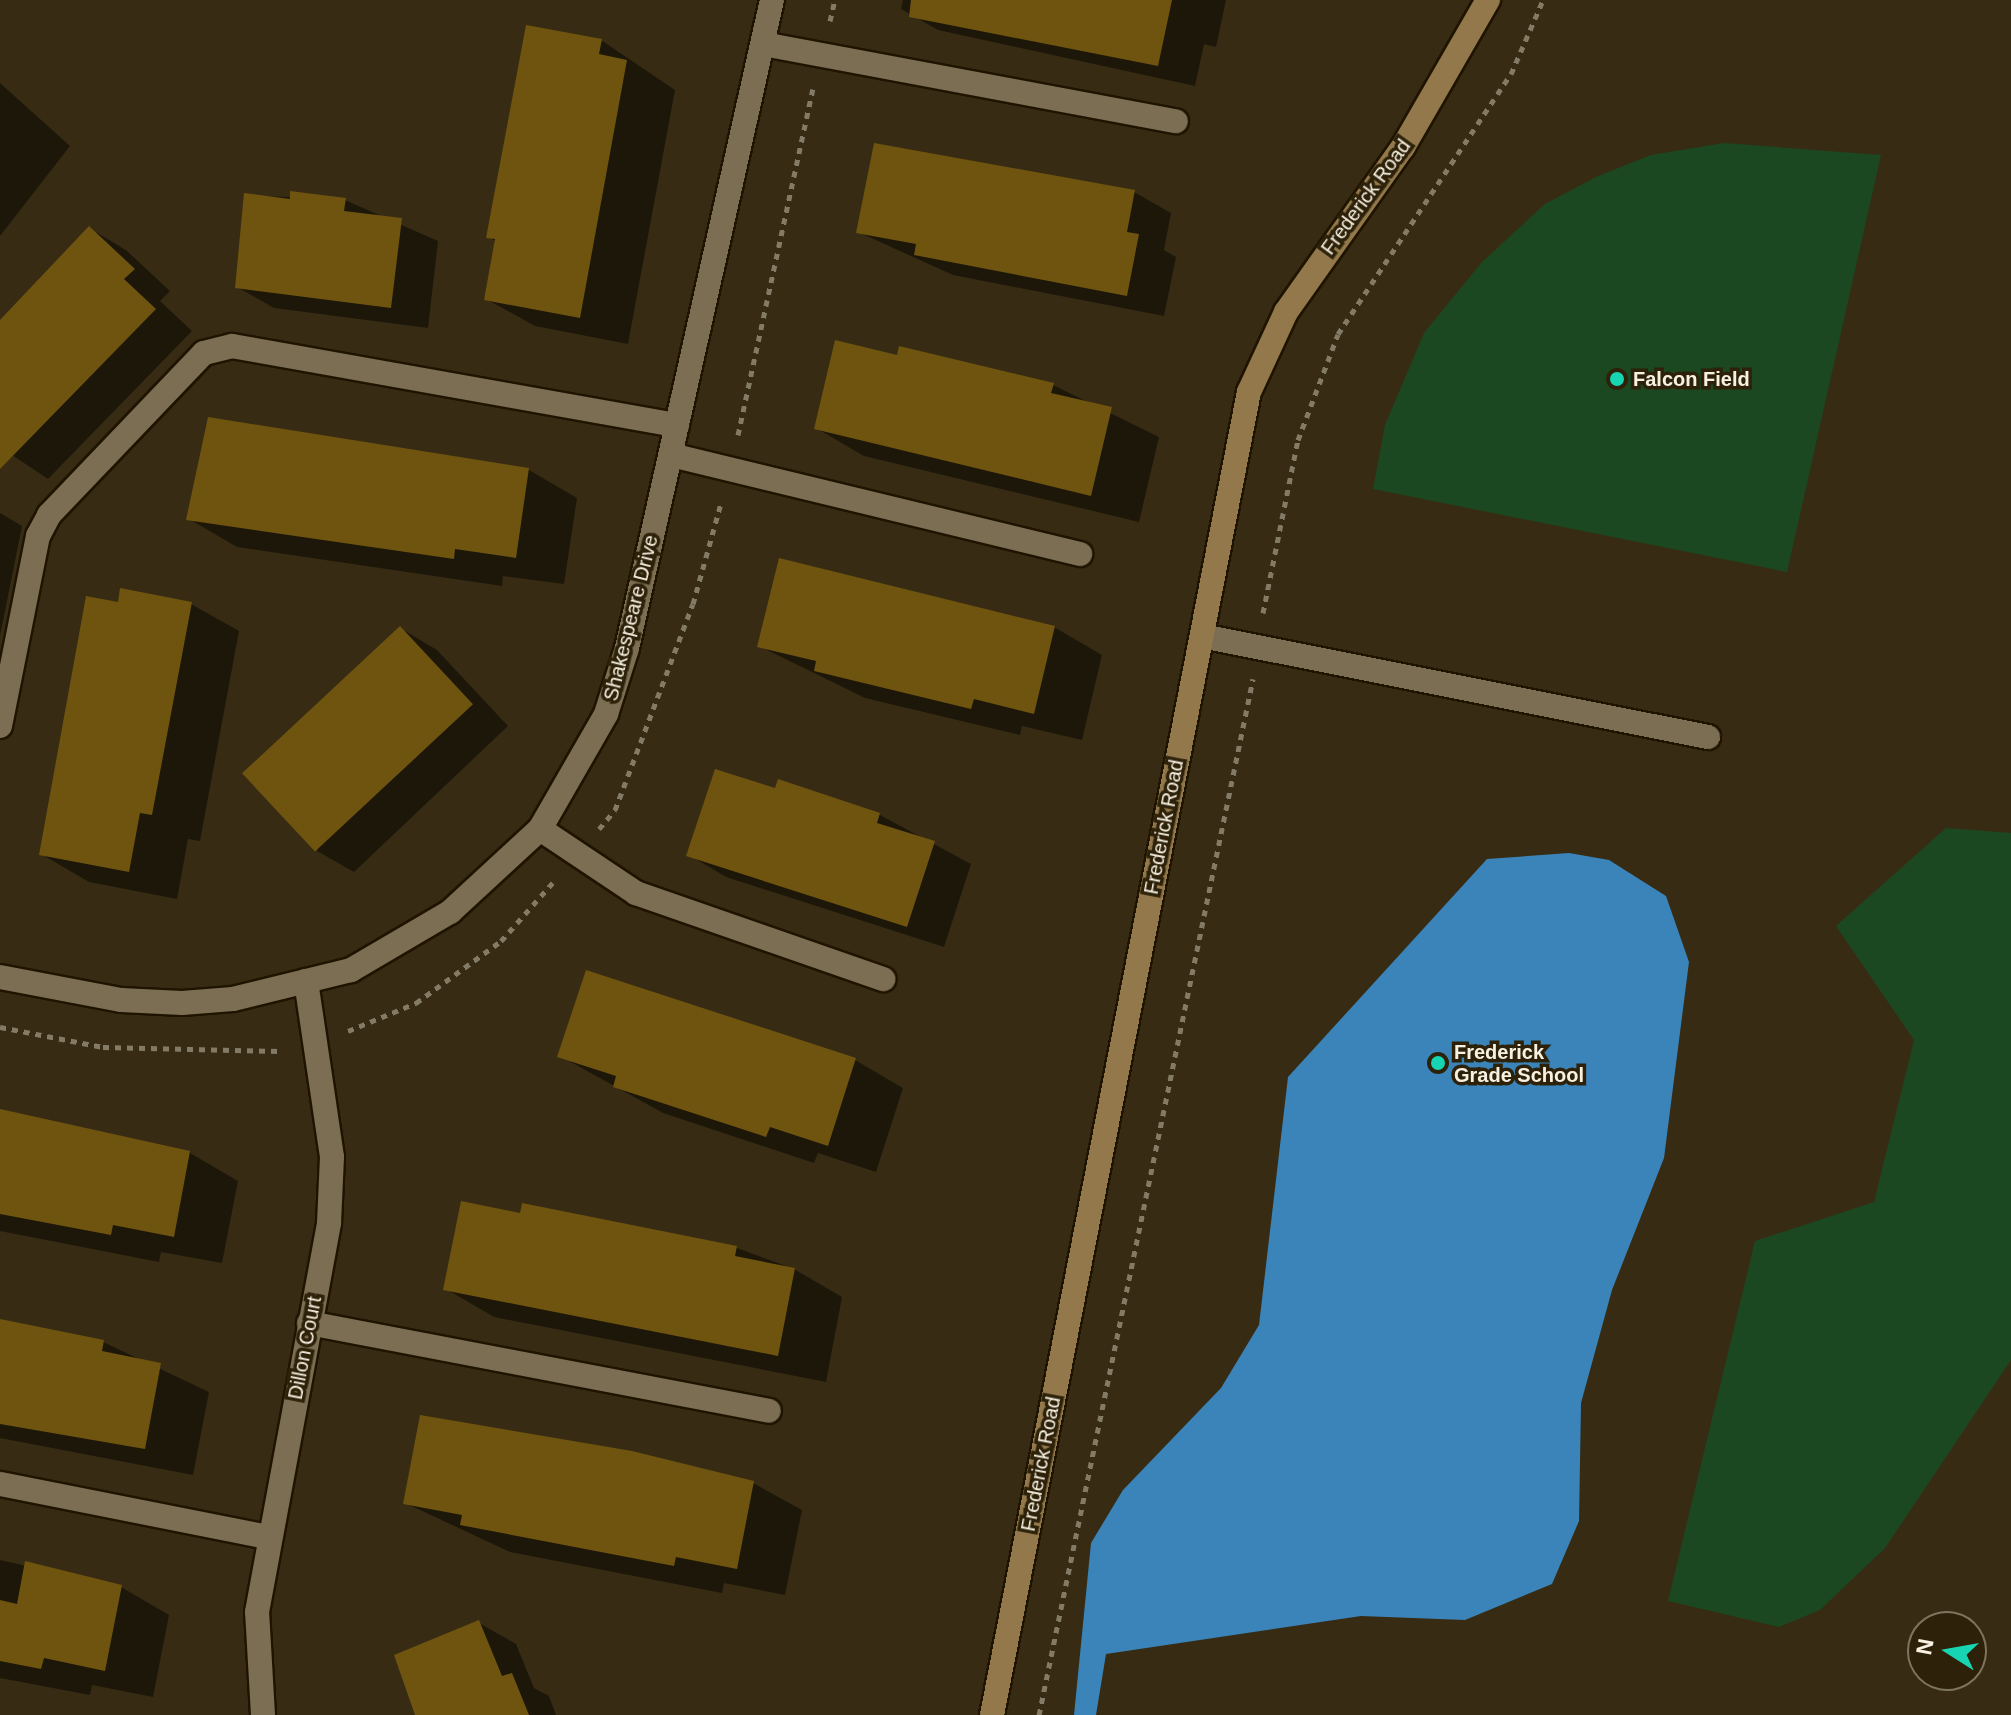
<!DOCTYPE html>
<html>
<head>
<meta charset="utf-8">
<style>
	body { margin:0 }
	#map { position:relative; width:2011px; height:1715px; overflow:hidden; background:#372c13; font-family:Arial,sans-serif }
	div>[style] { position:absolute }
	.green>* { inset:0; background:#1b4821 }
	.water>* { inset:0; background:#3a84ba }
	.shadow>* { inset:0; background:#0007 }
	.building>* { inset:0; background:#6f540f; transform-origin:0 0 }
	.path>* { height:5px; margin-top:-2.5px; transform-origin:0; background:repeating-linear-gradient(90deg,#847b66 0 6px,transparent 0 12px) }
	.roads { filter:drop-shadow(2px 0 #1f1400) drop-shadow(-2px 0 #1f1400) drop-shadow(0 2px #1f1400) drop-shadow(0 -2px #1f1400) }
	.lane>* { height:24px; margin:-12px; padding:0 12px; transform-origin:12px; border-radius:12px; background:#7b6e53 }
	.street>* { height:24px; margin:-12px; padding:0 12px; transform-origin:12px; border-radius:12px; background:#7b6e53 }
	.secondary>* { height:24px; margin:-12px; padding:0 12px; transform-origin:12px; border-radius:12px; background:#92784b }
	.dots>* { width:22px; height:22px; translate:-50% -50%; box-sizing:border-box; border:4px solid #2d2209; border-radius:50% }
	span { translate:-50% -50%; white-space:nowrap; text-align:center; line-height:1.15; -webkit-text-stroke:7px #2d2209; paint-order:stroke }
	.street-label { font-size:20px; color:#f8f1e2 }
	.poi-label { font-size:20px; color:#f8f1e2; font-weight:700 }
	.left { translate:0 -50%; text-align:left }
	.north { position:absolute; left:1907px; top:1611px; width:80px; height:80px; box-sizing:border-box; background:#2d2209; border:2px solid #7e7560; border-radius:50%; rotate:281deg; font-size:22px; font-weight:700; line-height:32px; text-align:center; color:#f8f1e2 }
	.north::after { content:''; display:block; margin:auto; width:28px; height:36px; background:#17d5b2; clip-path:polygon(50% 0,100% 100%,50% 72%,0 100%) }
</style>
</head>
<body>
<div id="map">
	<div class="green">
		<i style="clip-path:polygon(1724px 143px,1881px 155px,1787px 572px,1373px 489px,1385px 425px,1424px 333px,1482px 262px,1545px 204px,1598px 176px,1651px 155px)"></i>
		<i style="clip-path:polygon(1946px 828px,2011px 833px,2011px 1360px,1885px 1548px,1820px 1610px,1779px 1627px,1668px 1601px,1755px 1241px,1874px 1202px,1914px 1040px,1836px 926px)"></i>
	</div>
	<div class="water">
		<i style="clip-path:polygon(1569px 853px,1609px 860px,1666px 896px,1689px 962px,1664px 1158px,1612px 1290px,1581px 1403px,1579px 1521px,1552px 1584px,1465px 1620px,1361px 1616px,1106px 1654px,1096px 1715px,1074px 1715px,1091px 1543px,1123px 1490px,1221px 1388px,1259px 1325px,1288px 1077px,1487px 859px)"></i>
	</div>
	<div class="shadow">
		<i style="clip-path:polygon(903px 0,1226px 0,1216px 47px,1204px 44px,1195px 86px,938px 30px,901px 9px)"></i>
		<i style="clip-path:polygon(601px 40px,675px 90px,628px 344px,535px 326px,486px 299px,497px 242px,489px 237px)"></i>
		<i style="clip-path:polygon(0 83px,70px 146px,0 236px)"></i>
		<i style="clip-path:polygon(1134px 192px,1171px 213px,1164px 250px,1176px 257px,1164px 316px,953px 275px,858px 232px)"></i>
		<i style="clip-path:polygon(245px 195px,345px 200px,438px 241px,428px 328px,274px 308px,237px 287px)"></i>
		<i style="clip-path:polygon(89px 228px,126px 250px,170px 291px,160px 301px,192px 331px,48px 479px,0 447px,0 323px)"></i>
		<i style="clip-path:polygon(898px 357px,1053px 385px,1159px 437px,1139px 522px,864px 456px,816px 428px)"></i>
		<i style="clip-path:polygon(529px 470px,577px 498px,564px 584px,503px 576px,502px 586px,237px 547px,189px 519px)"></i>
		<i style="clip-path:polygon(0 513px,22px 526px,0 636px)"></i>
		<i style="clip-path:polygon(119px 604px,191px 604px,239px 631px,200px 841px,188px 839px,177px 899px,89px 882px,41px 854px)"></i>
		<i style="clip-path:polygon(1054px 627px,1102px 655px,1082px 740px,1022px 726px,1020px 735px,865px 698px,759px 646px)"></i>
		<i style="clip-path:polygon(400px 628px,437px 650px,508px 726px,354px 872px,317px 851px)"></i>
		<i style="clip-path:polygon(776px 791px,880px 815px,971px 864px,944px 947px,726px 877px,689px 855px)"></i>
		<i style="clip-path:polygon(560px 1056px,855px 1060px,903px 1088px,876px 1172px,818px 1153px,814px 1163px,663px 1113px)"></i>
		<i style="clip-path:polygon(0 1116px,190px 1153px,238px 1181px,222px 1263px,161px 1252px,159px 1262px,0 1231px)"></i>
		<i style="clip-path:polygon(522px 1215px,737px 1248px,794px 1269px,842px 1297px,826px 1382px,494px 1317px,446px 1289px)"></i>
		<i style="clip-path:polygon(0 1321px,103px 1342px,209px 1392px,193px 1475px,0 1438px)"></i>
		<i style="clip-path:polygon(753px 1483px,802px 1510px,785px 1595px,724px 1583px,722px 1593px,510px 1552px,405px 1503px)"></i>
		<i style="clip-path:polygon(0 1560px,121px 1587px,169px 1615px,153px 1697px,92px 1685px,90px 1695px,0 1678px)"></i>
		<i style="clip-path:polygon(479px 1623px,516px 1644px,534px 1688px,549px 1696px,556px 1715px,421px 1715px)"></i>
	</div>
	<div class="building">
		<i style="clip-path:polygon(911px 0,1172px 0,1158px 66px,909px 17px)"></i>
		<i style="clip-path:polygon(526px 25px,602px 39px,599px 54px,627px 60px,580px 318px,484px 300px,495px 239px,486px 238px)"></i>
		<i style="clip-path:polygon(874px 143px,1135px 190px,1127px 232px,1139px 234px,1127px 296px,914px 255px,916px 244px,856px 233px)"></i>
		<i style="clip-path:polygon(290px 191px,346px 198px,344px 211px,402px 218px,391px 308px,235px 288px,244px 193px,290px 199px)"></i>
		<i style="clip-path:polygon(89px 226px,135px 269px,124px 279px,156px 309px,0 469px,0 320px)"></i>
		<i style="clip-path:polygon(835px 340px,897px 355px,899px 346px,1054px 383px,1051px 393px,1112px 407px,1091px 496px,814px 429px)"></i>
		<i style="clip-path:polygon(208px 417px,529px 468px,516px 558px,455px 549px,454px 559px,186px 520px)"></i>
		<i style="clip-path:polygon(779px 558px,1055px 626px,1034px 714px,974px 699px,971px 709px,814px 671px,816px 661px,757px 647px)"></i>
		<i style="clip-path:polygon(120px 588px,192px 602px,152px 815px,140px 813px,129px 872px,39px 855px,86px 596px,118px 602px)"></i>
		<i style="left:400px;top:626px;width:107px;height:216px;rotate:47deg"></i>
		<i style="clip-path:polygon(715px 769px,775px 788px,778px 779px,880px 813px,877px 823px,935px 841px,907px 927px,686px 856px)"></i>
		<i style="clip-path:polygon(586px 970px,856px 1058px,828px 1146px,770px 1127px,766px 1137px,613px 1087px,616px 1076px,557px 1057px)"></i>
		<i style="clip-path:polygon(0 1109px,190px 1151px,174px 1237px,113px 1225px,111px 1235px,0 1214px)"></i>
		<i style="clip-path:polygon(461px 1201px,520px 1213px,522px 1203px,737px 1246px,735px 1256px,795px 1268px,778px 1356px,443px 1290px)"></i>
		<i style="clip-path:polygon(0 1319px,104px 1340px,102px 1351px,161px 1363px,145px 1449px,0 1424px)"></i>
		<i style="clip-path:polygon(420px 1415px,632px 1451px,754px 1481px,737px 1569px,676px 1557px,674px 1566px,460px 1525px,462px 1515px,403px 1504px)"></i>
		<i style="clip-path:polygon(25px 1561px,122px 1585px,105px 1671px,44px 1658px,41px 1669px,0 1661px,0 1600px,17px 1604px)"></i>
		<i style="clip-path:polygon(479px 1620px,502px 1676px,512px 1673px,529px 1715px,415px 1715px,394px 1655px)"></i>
	</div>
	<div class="path">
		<i style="left:830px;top:21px;width:22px;rotate:-77deg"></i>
		<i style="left:738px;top:435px;width:354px;rotate:-77.8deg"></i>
		<i style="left:1263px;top:613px;width:177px;rotate:-78.6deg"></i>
		<i style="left:1298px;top:440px;width:113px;rotate:-69.3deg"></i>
		<i style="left:1338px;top:334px;width:312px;rotate:-56.4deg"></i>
		<i style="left:1511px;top:74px;width:81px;rotate:-66.6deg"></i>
		<i style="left:599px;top:829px;width:25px;rotate:-50deg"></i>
		<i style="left:615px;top:810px;width:220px;rotate:-69.3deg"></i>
		<i style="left:693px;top:604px;width:105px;rotate:-74.5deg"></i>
		<i style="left:0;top:1027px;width:105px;rotate:11deg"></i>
		<i style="left:103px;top:1047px;width:178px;rotate:1.3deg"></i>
		<i style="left:348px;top:1031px;width:74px;rotate:-22.4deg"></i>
		<i style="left:416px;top:1003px;width:105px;rotate:-36.1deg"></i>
		<i style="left:501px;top:941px;width:83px;rotate:-48.4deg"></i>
		<i style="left:1039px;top:1715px;width:1058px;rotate:-78.33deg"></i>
	</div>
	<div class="roads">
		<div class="lane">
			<i style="left:763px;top:44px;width:420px;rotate:10.6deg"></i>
			<i style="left:671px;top:455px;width:421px;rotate:13.6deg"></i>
			<i style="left:1202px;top:636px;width:516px;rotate:11.29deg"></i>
			<i style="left:0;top:726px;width:194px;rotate:-78.7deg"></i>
			<i style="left:38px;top:536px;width:24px;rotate:-62deg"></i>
			<i style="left:49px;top:515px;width:224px;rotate:-46.3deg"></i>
			<i style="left:204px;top:353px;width:29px;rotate:-14deg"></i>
			<i style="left:232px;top:346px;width:452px;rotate:10.1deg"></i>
			<i style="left:540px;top:829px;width:115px;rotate:33.7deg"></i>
			<i style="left:636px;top:893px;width:262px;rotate:19.2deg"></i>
			<i style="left:309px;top:1323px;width:468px;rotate:10.8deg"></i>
			<i style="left:0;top:1484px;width:273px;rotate:11.2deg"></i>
		</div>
		<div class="street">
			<i style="left:0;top:977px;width:123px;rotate:10.8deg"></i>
			<i style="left:121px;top:1000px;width:61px;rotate:2.8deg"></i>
			<i style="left:182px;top:1003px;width:51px;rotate:-4.5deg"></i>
			<i style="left:233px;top:999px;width:122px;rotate:-13.8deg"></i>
			<i style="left:351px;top:970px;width:115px;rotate:-30.4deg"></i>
			<i style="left:450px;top:912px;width:122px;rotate:-42.7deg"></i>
			<i style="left:540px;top:829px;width:133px;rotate:-60.1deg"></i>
			<i style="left:606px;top:714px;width:69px;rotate:-72.3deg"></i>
			<i style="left:627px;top:648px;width:664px;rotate:-77.39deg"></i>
			<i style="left:263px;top:1715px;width:103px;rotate:-93.3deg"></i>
			<i style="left:257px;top:1612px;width:396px;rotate:-79.5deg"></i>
			<i style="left:329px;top:1223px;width:66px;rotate:-87.4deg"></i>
			<i style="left:332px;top:1157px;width:178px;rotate:-98.4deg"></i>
		</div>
		<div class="secondary">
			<i style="left:992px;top:1715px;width:1348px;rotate:-79.01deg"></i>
			<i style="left:1249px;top:392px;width:88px;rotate:-65.2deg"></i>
			<i style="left:1286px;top:312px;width:202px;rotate:-54.7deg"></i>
			<i style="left:1403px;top:147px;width:170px;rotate:-60deg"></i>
		</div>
	</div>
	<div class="dots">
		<i style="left:1617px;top:379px;background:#17d5b2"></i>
		<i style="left:1438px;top:1063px;background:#17d5b2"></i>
	</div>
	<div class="street-label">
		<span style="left:1366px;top:197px;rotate:-54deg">Frederick Road</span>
		<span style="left:631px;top:618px;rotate:-76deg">Shakespeare Drive</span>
		<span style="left:1164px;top:827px;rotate:-79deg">Frederick Road</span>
		<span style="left:305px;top:1348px;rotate:-79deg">Dillon Court</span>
		<span style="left:1041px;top:1464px;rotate:-79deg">Frederick Road</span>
	</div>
	<div class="poi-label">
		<span class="left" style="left:1633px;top:379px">Falcon Field</span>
		<span class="left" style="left:1454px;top:1064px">Frederick<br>Grade School</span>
	</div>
	<div class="north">N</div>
</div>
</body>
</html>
